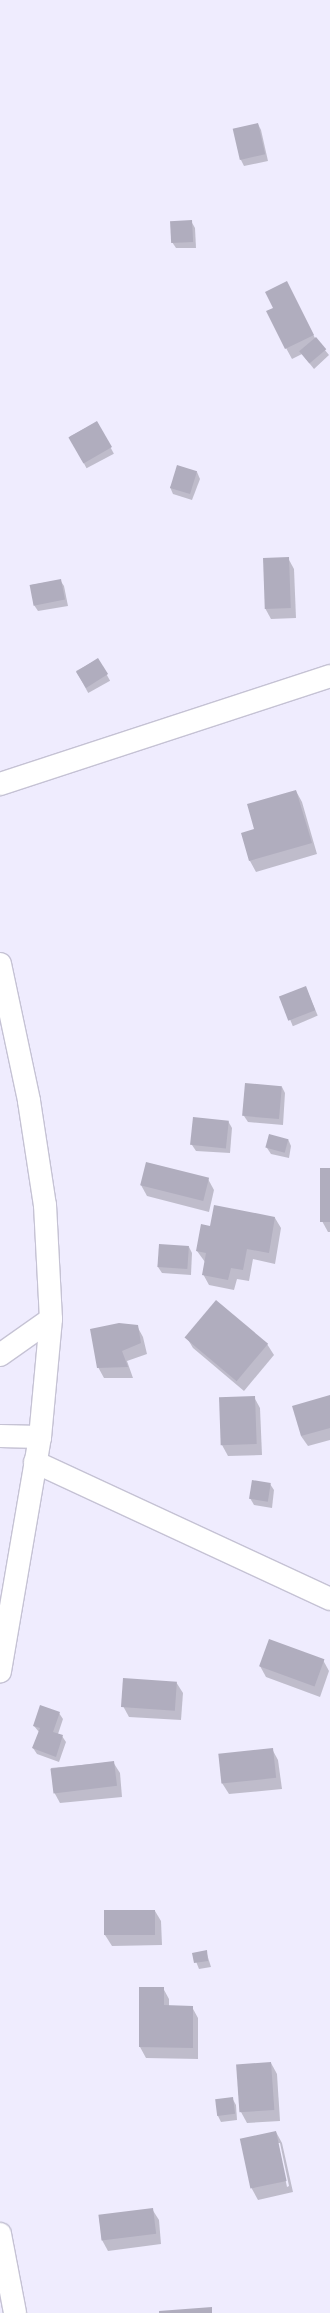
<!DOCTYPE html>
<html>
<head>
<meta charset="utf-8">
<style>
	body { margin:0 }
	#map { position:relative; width:330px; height:2313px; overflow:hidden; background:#efecfe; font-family:Bitter,serif }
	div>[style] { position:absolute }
	.shadow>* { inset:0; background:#0003; transform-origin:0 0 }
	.building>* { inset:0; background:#b0adbe; transform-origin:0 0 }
	.roads { filter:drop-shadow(1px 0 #c5c2d4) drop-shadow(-1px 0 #c5c2d4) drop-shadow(0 1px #c5c2d4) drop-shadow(0 -1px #c5c2d4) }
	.minor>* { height:22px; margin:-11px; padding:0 11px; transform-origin:11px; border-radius:11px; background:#fff }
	span { translate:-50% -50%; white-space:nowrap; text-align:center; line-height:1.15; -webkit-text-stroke:3px #fff; paint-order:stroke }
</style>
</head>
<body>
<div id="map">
	<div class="shadow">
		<i style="clip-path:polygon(258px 124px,261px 130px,268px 161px,244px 166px,241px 160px,234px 129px)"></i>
		<i style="clip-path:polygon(191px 221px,195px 228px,196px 248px,176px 248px,172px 242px)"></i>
		<i style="clip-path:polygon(292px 293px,315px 338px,329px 355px,314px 369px,302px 354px,292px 359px,286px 348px)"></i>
		<i style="left:97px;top:422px;width:36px;height:31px;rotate:62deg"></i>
		<i style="clip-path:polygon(197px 472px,200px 479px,192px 500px,173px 494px,170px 487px)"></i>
		<i style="clip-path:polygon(288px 558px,294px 569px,296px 618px,271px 619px,265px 608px)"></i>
		<i style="clip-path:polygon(60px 580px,64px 586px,68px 606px,38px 611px,34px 605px,31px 585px)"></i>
		<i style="left:98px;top:659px;width:25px;height:25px;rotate:61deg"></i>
		<i style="clip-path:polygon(296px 791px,302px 802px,317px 854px,256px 872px,250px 861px,242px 834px,256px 830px)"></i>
		<i style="left:306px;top:988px;width:30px;height:27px;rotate:67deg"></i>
		<i style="clip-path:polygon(282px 1087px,285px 1093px,283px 1125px,248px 1122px,244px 1116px)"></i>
		<i style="clip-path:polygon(228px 1121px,232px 1128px,230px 1153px,196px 1151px,192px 1145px)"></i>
		<i style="clip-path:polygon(288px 1139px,291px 1146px,289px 1158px,271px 1154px,267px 1148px)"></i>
		<i style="clip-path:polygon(330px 1169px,330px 1232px,328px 1232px,322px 1221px)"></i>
		<i style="clip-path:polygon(208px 1179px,214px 1190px,209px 1212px,147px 1196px,141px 1185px)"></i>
		<i style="clip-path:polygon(275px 1218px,281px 1228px,275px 1264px,253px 1259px,249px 1281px,237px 1279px,234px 1290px,209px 1285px,203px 1274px,205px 1262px,197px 1251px,211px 1227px)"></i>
		<i style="clip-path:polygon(189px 1247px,192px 1253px,191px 1275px,162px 1273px,158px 1267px)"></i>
		<i style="clip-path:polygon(137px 1326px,143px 1337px,147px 1354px,127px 1361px,133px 1378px,104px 1378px,98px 1367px)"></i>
		<i style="clip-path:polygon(187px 1338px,267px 1344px,274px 1355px,244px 1391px,193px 1348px)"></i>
		<i style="clip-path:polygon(330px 1396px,330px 1440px,308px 1446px,301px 1436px)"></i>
		<i style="clip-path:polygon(254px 1397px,260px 1408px,262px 1455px,228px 1456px,222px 1445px)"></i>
		<i style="clip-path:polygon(270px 1484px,274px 1490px,272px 1508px,254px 1505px,250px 1498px)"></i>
		<i style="clip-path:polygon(323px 1660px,329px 1671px,320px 1697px,266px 1677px,260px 1666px)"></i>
		<i style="clip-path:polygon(176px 1682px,183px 1693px,181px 1720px,129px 1717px,123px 1706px)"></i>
		<i style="clip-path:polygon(59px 1713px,63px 1719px,58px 1734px,62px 1736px,66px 1742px,59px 1762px,37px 1754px,33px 1748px,39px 1732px,34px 1726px)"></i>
		<i style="clip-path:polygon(272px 1749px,278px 1760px,282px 1789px,229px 1794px,222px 1783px)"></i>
		<i style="clip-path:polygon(113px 1762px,120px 1773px,122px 1797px,60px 1803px,54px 1792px,51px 1768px)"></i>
		<i style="clip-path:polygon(105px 1911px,155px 1911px,161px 1921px,162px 1945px,112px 1946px,105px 1935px)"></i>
		<i style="clip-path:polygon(206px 1951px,211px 1967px,199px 1969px,193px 1954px)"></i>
		<i style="clip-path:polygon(140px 1988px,163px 1988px,169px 1999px,169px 2007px,192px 2007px,198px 2018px,198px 2059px,146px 2058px,140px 2047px)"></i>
		<i style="clip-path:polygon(271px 2063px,277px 2074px,280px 2121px,247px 2123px,241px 2112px,237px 2066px)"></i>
		<i style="clip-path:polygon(232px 2098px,236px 2105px,237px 2120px,221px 2122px,218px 2116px,216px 2100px)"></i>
		<i style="clip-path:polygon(evenodd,276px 2132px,282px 2143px,293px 2192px,258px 2200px,252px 2189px,241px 2141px,276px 2132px,278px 2143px,280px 2143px,289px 2186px,287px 2187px,278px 2143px)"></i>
		<i style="clip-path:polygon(152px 2209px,159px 2220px,161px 2244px,108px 2251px,102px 2240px,99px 2216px)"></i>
	</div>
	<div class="building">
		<i style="left:258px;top:123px;width:32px;height:26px;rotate:77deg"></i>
		<i style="left:192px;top:220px;width:22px;height:22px;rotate:87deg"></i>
		<i style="clip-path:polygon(287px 281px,314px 335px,285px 349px,266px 311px,273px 308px,265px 292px)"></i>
		<i style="left:316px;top:337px;width:16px;height:22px;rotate:50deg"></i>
		<i style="left:97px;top:421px;width:30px;height:33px;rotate:60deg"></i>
		<i style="left:177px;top:465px;width:21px;height:24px;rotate:17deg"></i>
		<i style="left:289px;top:557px;width:51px;height:26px;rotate:88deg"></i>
		<i style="left:61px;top:579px;width:21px;height:32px;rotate:79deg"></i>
		<i style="left:98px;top:658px;width:19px;height:26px;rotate:58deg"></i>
		<i style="clip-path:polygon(296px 790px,312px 843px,249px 861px,241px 833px,254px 829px,247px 804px)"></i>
		<i style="left:306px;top:986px;width:26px;height:29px;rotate:69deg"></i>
		<i style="left:245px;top:1083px;width:37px;height:33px;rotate:5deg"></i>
		<i style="left:193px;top:1117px;width:36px;height:28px;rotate:6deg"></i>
		<i style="left:269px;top:1134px;width:20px;height:14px;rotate:15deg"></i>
		<i style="left:146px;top:1162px;width:65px;height:24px;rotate:14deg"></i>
		<i style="left:320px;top:1168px;width:10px;height:54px"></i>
		<i style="clip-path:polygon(214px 1205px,275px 1217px,269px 1253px,247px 1249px,243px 1270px,231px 1268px,228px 1280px,202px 1275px,206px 1253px,196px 1251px,201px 1224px,210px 1226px)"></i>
		<i style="left:159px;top:1244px;width:30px;height:23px;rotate:4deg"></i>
		<i style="left:216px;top:1300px;width:68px;height:49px;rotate:40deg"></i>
		<i style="clip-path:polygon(119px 1323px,138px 1325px,141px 1343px,122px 1351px,128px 1367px,97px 1368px,90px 1329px)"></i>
		<i style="clip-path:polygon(330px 1395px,330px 1428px,301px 1436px,292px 1406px)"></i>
		<i style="left:255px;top:1396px;width:48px;height:36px;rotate:88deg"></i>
		<i style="left:252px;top:1480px;width:19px;height:19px;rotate:9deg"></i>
		<i style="left:269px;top:1639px;width:59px;height:29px;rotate:20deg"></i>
		<i style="left:123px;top:1678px;width:54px;height:29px;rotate:4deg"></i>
		<i style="clip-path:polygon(40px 1705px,60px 1712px,53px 1732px,63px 1735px,56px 1757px,32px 1748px,40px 1728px,33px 1726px)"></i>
		<i style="left:273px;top:1748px;width:30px;height:55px;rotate:84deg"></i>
		<i style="left:114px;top:1761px;width:25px;height:64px;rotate:83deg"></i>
		<i style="left:104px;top:1910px;width:51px;height:25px"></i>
		<i style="clip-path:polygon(207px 1950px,208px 1961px,194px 1963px,192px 1953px)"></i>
		<i style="clip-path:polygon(139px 1987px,164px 1987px,164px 2005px,193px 2006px,193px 2048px,139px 2047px)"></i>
		<i style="left:271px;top:2062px;width:48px;height:35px;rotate:86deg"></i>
		<i style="left:233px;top:2097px;width:17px;height:18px;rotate:83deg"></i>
		<i style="left:276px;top:2131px;width:51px;height:37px;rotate:78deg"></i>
		<i style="left:153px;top:2208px;width:26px;height:55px;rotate:83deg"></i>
		<i style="clip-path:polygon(212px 2307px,212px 2313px,159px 2313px,159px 2311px)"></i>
	</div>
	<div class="roads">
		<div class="minor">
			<i style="left:0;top:784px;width:347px;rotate:-18.1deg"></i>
			<i style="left:0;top:964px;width:140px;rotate:78deg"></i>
			<i style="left:29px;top:1101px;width:105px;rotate:81.3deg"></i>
			<i style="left:45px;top:1205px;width:114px;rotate:87deg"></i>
			<i style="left:51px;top:1319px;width:119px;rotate:95.3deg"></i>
			<i style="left:40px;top:1437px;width:238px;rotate:99.7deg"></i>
			<i style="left:0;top:1355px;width:62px;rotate:-35.2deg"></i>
			<i style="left:0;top:1436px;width:40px;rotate:1.4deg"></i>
			<i style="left:35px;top:1462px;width:325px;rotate:24.9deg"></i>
			<i style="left:0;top:2234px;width:80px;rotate:79.2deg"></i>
		</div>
	</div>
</div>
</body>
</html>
